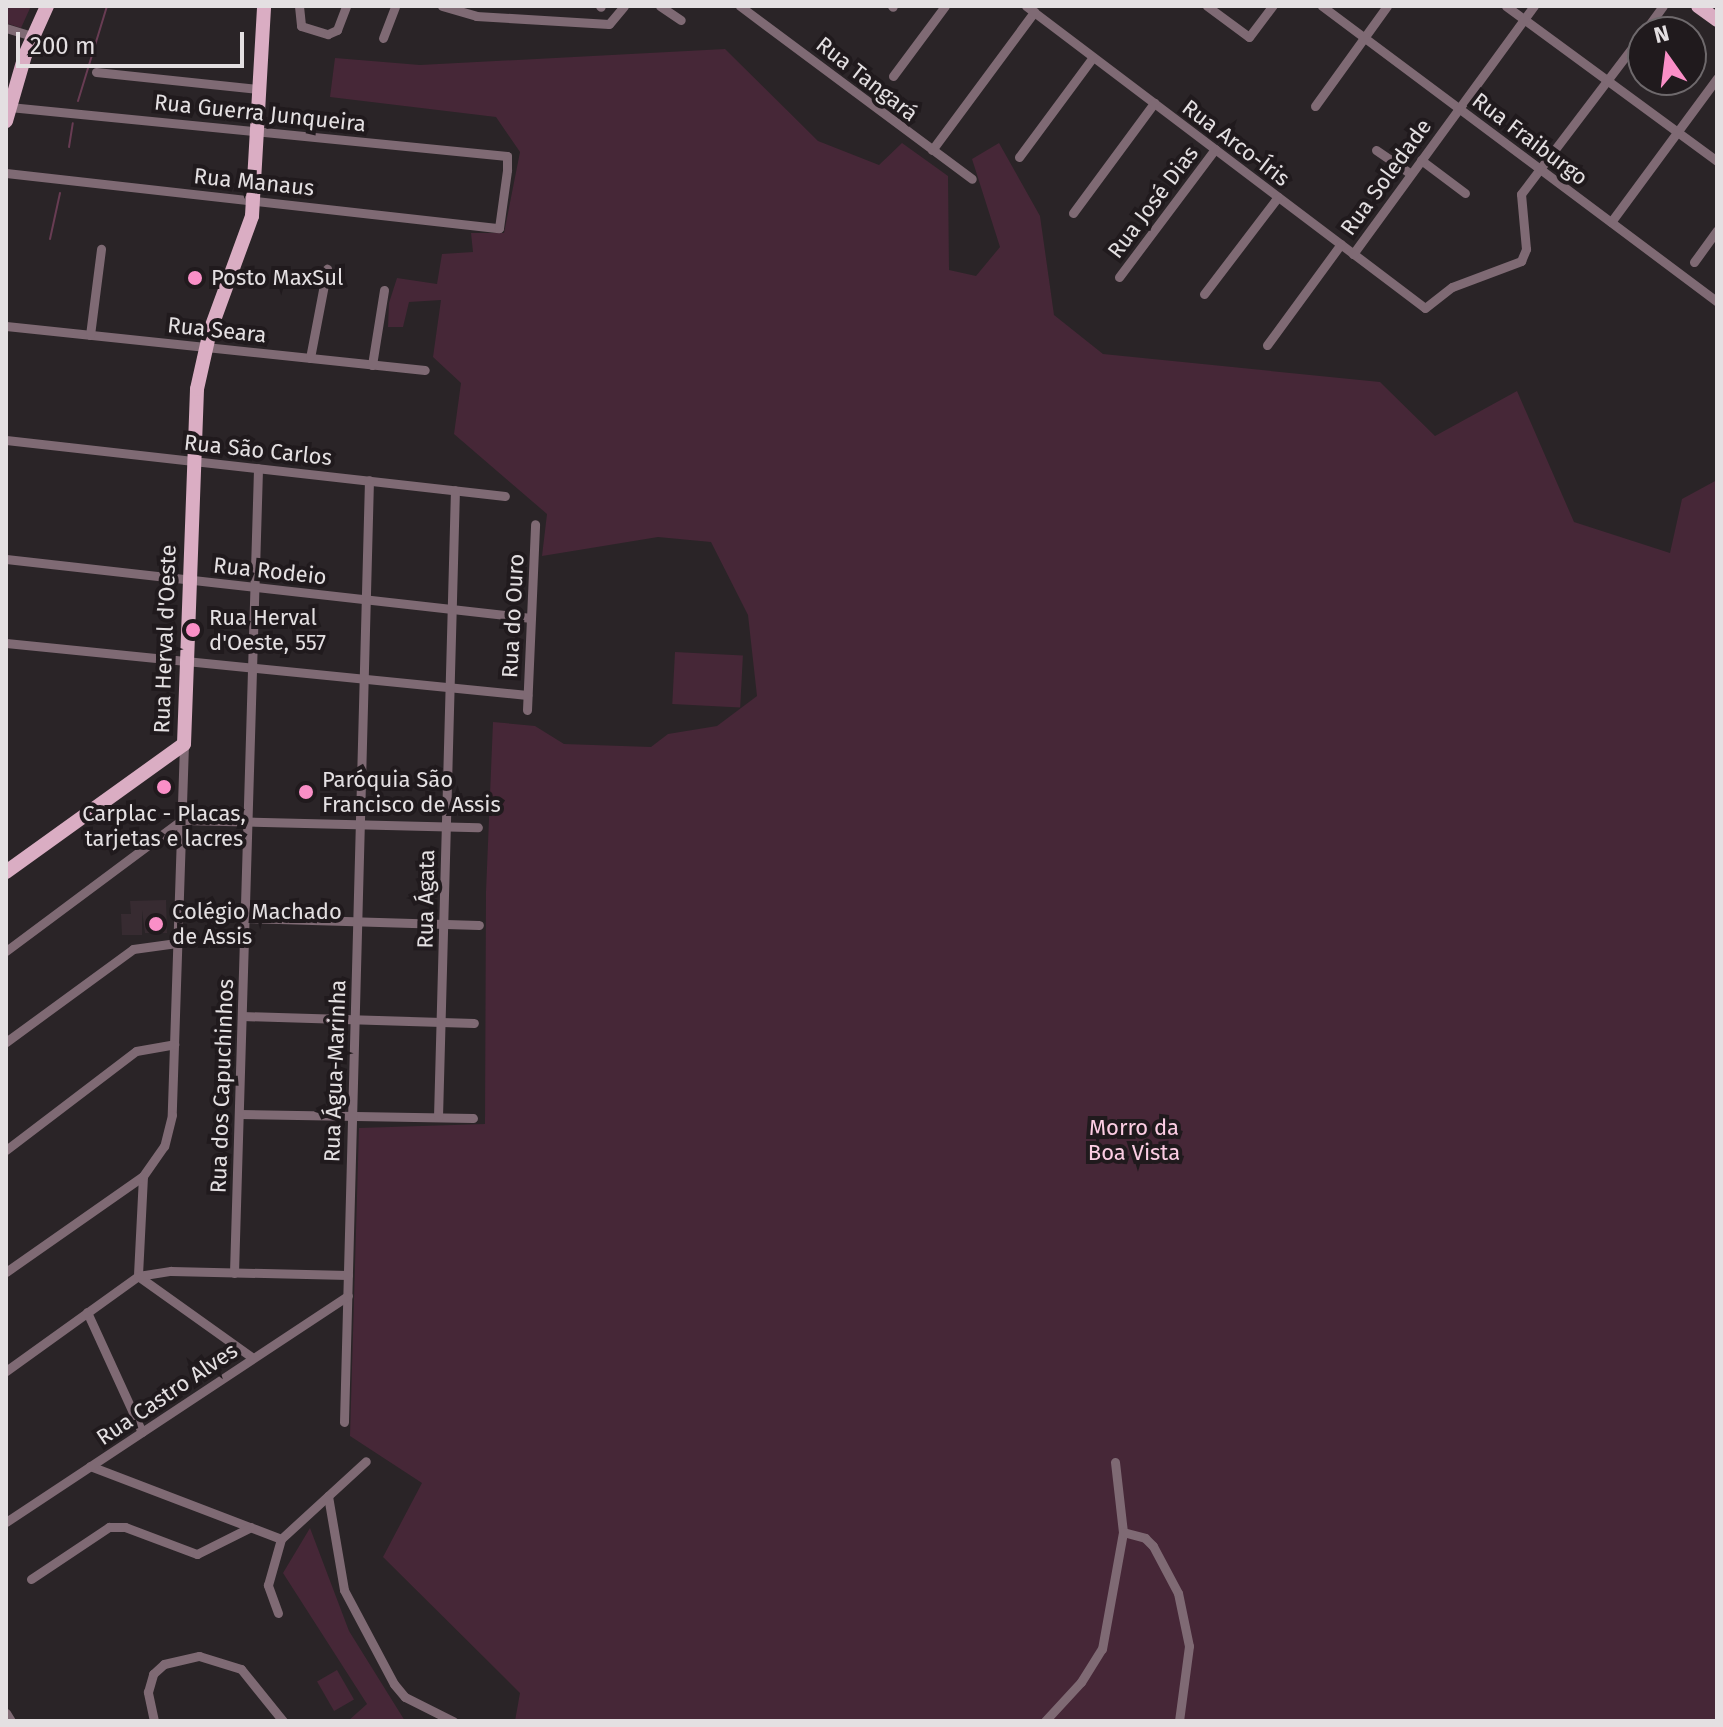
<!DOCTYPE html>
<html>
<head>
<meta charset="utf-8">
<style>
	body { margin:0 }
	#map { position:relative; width:1723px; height:1727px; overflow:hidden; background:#2a2427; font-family:"Fira Sans",sans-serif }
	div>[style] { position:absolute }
	.built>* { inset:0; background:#372b31 }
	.green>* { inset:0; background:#462737; transform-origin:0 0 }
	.stream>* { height:2px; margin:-1px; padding:0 1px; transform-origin:1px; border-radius:1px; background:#683c53 }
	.minor>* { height:9px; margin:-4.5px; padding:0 4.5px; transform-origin:4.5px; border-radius:4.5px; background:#7f6a74 }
	.primary>* { height:14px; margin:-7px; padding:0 7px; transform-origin:7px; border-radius:7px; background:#daadc3 }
	.dots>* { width:22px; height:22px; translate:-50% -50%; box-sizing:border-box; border:4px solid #201a1d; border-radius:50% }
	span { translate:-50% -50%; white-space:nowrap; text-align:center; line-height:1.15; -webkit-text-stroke:8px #201a1d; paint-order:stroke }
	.street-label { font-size:22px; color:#e4e0e2 }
	.poi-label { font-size:22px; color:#e4e0e2 }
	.left { translate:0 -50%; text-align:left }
	.park-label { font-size:22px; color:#fccde3 }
	.frame { position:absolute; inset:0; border:8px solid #e4e0e2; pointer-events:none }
	.north { position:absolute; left:1627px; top:16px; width:80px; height:80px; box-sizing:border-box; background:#201a1d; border:2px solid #6e696c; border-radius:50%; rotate:346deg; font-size:22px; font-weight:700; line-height:32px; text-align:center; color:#e4e0e2 }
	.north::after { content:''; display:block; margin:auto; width:28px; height:36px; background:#fa8fc7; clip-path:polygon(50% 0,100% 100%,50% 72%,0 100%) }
	.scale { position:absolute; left:16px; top:32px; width:228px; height:36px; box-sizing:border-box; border:4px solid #e4e0e2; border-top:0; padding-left:10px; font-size:24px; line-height:28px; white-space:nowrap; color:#e4e0e2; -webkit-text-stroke:6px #201a1d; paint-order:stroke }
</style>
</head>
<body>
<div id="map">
	<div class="built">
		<i style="clip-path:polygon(166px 900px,167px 933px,145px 933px,142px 910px,142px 935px,122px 935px,121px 914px,131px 914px,130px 901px)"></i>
	</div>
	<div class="green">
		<i style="clip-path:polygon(6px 6px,31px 6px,21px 28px,6px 23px)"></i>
		<i style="clip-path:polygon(725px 49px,818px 141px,879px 165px,902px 143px,948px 176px,949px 270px,976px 276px,1000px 247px,972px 159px,999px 143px,1040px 216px,1054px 315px,1103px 354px,1380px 382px,1435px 436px,1517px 391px,1574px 522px,1670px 553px,1682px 499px,1717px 480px,1717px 1721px,515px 1721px,520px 1693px,383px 1557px,422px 1483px,350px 1436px,359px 1128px,485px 1124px,486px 892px,493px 722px,535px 726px,564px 744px,651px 747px,668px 734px,717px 726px,757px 696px,748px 615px,711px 542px,658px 537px,542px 556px,547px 514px,454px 434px,461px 383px,433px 357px,441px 300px,409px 302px,403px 327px,388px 327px,389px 303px,397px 278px,437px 284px,442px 254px,473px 252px,471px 233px,504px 233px,520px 152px,496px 117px,330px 97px,335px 58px,420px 65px)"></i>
		<i style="left:675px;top:652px;width:68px;height:52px;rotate:3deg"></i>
		<i style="clip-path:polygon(310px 1528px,349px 1631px,405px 1721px,348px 1721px,367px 1704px,283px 1573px)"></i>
		<i style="left:337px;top:1670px;width:34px;height:23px;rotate:60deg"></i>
	</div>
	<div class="stream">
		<i style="left:78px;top:101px;width:99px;rotate:-73deg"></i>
		<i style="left:69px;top:147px;width:24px;rotate:-81deg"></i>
		<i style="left:50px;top:239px;width:47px;rotate:-77.7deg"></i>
	</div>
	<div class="minor">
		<i style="left:299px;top:6px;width:20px;rotate:84deg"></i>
		<i style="left:301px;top:26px;width:28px;rotate:17deg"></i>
		<i style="left:328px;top:34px;width:10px;rotate:-24deg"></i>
		<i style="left:337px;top:30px;width:26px;rotate:-69deg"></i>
		<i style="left:442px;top:6px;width:35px;rotate:16deg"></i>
		<i style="left:476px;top:16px;width:133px;rotate:3.4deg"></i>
		<i style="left:609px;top:24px;width:23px;rotate:-50deg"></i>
		<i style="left:600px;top:6px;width:1px;rotate:45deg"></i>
		<i style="left:660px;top:6px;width:25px;rotate:34deg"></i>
		<i style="left:740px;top:6px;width:289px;rotate:36.7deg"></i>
		<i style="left:892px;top:6px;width:1px;rotate:45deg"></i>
		<i style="left:1026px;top:6px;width:500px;rotate:37.12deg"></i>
		<i style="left:1425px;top:308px;width:34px;rotate:-38deg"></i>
		<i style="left:1452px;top:287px;width:74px;rotate:-20.6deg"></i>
		<i style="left:1521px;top:261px;width:13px;rotate:-67deg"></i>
		<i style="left:1526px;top:249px;width:55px;rotate:-95.2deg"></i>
		<i style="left:1521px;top:194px;width:202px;rotate:-52.8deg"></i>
		<i style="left:1207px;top:6px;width:52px;rotate:36.4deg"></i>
		<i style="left:1249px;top:37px;width:39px;rotate:-53deg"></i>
		<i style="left:1322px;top:6px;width:493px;rotate:36.8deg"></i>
		<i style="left:1506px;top:6px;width:262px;rotate:36.3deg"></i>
		<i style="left:6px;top:28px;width:28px;rotate:17deg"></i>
		<i style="left:1644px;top:32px;width:32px;rotate:-54deg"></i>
		<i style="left:383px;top:38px;width:34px;rotate:-69deg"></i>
		<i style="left:96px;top:72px;width:163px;rotate:6deg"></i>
		<i style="left:893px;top:76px;width:87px;rotate:-53.4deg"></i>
		<i style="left:1315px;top:106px;width:123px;rotate:-54.2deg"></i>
		<i style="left:932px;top:150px;width:172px;rotate:-53.5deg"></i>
		<i style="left:1376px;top:150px;width:42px;rotate:34.4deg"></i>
		<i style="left:1019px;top:157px;width:124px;rotate:-53.5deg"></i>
		<i style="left:1421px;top:160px;width:55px;rotate:36.9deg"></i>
		<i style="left:6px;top:173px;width:496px;rotate:6.4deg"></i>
		<i style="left:499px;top:228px;width:59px;rotate:-82.1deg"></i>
		<i style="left:507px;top:170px;width:14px;rotate:-90deg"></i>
		<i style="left:507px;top:156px;width:500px;rotate:-174.38deg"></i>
		<i style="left:1073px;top:213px;width:137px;rotate:-53.6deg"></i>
		<i style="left:1611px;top:222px;width:179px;rotate:-53.6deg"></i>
		<i style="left:1353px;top:254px;width:307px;rotate:-53.9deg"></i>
		<i style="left:1694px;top:262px;width:39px;rotate:-54deg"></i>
		<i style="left:1119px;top:277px;width:160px;rotate:-53.1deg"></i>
		<i style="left:1204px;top:294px;width:122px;rotate:-52.7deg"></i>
		<i style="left:6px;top:326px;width:421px;rotate:6deg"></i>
		<i style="left:90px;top:335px;width:87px;rotate:-82.7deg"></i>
		<i style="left:1267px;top:345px;width:125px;rotate:-53.8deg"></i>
		<i style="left:310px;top:358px;width:91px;rotate:-79.2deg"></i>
		<i style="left:372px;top:365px;width:76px;rotate:-80.9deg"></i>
		<i style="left:6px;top:440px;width:502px;rotate:6.4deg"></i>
		<i style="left:6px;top:559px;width:528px;rotate:6.41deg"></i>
		<i style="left:6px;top:643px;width:524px;rotate:5.7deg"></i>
		<i style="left:527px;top:710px;width:186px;rotate:-87.5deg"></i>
		<i style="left:184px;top:744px;width:371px;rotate:91.9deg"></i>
		<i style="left:172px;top:1115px;width:32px;rotate:104deg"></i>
		<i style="left:164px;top:1146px;width:37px;rotate:125deg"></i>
		<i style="left:143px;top:1176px;width:100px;rotate:92.9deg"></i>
		<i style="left:138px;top:1276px;width:141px;rotate:35.5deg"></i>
		<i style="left:245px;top:918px;width:234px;rotate:1.7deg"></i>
		<i style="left:6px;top:951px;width:219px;rotate:-36.7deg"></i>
		<i style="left:182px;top:820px;width:296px;rotate:1.4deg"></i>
		<i style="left:242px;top:1016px;width:232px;rotate:1.7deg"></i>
		<i style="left:6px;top:1042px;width:157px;rotate:-36.2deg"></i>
		<i style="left:133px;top:949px;width:44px;rotate:-7.8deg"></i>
		<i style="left:239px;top:1114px;width:234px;rotate:1deg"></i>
		<i style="left:438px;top:1117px;width:627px;rotate:-88.45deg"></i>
		<i style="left:6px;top:1150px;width:163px;rotate:-37.3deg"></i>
		<i style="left:136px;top:1051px;width:39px;rotate:-10deg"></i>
		<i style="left:6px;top:1272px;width:167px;rotate:-35deg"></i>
		<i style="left:234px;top:1273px;width:805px;rotate:-88.29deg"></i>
		<i style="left:87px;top:1312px;width:132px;rotate:65.4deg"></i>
		<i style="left:6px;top:1371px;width:163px;rotate:-35.7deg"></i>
		<i style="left:138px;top:1276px;width:33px;rotate:-9deg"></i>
		<i style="left:171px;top:1271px;width:177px;rotate:1.3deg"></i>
		<i style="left:344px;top:1422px;width:942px;rotate:-88.48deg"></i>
		<i style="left:1115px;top:1462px;width:70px;rotate:83.5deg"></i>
		<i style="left:90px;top:1466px;width:204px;rotate:20.9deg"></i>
		<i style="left:328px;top:1496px;width:95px;rotate:80.3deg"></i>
		<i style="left:344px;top:1590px;width:106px;rotate:62deg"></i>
		<i style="left:394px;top:1684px;width:17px;rotate:50deg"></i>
		<i style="left:405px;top:1697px;width:54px;rotate:26.6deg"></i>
		<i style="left:6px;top:1522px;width:410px;rotate:-33.5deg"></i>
		<i style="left:31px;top:1579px;width:94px;rotate:-33.7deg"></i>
		<i style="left:109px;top:1527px;width:16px"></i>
		<i style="left:125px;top:1527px;width:77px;rotate:20.6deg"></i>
		<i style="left:197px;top:1554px;width:60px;rotate:-26.6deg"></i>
		<i style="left:278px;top:1613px;width:30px;rotate:-110deg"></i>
		<i style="left:268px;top:1585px;width:48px;rotate:-74.2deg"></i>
		<i style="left:281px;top:1539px;width:115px;rotate:-42.5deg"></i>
		<i style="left:6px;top:1713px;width:9px;rotate:58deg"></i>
		<i style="left:154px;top:1721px;width:30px;rotate:-102deg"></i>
		<i style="left:148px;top:1692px;width:19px;rotate:-74deg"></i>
		<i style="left:153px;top:1674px;width:15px;rotate:-42deg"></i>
		<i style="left:164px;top:1664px;width:36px;rotate:-13deg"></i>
		<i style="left:199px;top:1656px;width:44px;rotate:17.2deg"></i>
		<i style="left:241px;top:1669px;width:67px;rotate:51.1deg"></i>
		<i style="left:1045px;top:1721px;width:53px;rotate:-47.3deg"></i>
		<i style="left:1081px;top:1682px;width:39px;rotate:-58deg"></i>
		<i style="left:1102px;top:1649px;width:119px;rotate:-79.8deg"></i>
		<i style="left:1123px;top:1532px;width:23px;rotate:15deg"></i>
		<i style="left:1145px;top:1538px;width:11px;rotate:45deg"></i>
		<i style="left:1153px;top:1546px;width:53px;rotate:62deg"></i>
		<i style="left:1178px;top:1593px;width:54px;rotate:78.3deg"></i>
		<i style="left:1189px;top:1646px;width:76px;rotate:97.6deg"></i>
	</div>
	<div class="primary">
		<i style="left:1698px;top:6px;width:24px;rotate:36deg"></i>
		<i style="left:6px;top:121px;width:69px;rotate:-73.9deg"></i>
		<i style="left:25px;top:55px;width:54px;rotate:-65.8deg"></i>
		<i style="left:6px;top:872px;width:219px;rotate:-35.7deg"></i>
		<i style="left:184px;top:744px;width:355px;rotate:-87.9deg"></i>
		<i style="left:197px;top:389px;width:59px;rotate:-77.4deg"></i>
		<i style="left:210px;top:331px;width:122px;rotate:-69.9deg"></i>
		<i style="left:252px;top:216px;width:210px;rotate:-86.7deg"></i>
	</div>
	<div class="dots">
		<i style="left:195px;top:278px;background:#fa8fc7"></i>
		<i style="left:193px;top:630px;background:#fa8fc7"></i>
		<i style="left:164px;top:787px;background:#fa8fc7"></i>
		<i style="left:306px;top:792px;background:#fa8fc7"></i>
		<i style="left:156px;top:924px;background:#fa8fc7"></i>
	</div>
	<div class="street-label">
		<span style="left:867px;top:79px;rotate:38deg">Rua Tangará</span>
		<span style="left:260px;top:113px;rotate:6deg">Rua Guerra Junqueira</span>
		<span style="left:1530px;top:139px;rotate:37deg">Rua Fraiburgo</span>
		<span style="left:1236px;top:143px;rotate:37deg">Rua Arco-Íris</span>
		<span style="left:1386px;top:177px;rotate:-54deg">Rua Soledade</span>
		<span style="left:254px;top:182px;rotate:6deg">Rua Manaus</span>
		<span style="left:1153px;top:202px;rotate:-53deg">Rua José Dias</span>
		<span style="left:217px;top:330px;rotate:6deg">Rua Seara</span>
		<span style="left:258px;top:450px;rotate:6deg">Rua São Carlos</span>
		<span style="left:270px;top:571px;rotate:6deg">Rua Rodeio</span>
		<span style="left:513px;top:616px;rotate:-87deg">Rua do Ouro</span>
		<span style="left:165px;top:639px;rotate:-88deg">Rua Herval d'Oeste</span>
		<span style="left:426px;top:899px;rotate:-89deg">Rua Ágata</span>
		<span style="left:335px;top:1071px;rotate:-88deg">Rua Água-Marinha</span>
		<span style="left:222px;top:1086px;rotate:-88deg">Rua dos Capuchinhos</span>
		<span style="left:167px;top:1394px;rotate:-34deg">Rua Castro Alves</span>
	</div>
	<div class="poi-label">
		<span class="left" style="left:211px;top:278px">Posto MaxSul</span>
		<span class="left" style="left:209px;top:630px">Rua Herval<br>d'Oeste, 557</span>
		<span class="left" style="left:322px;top:792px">Paróquia São<br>Francisco de Assis</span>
		<span style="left:164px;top:826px">Carplac - Placas,<br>tarjetas e lacres</span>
		<span class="left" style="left:172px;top:924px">Colégio Machado<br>de Assis</span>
	</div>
	<div class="park-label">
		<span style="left:1134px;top:1140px">Morro da<br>Boa Vista</span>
	</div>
	<div class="frame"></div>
	<div class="north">N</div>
	<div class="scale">200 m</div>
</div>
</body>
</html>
